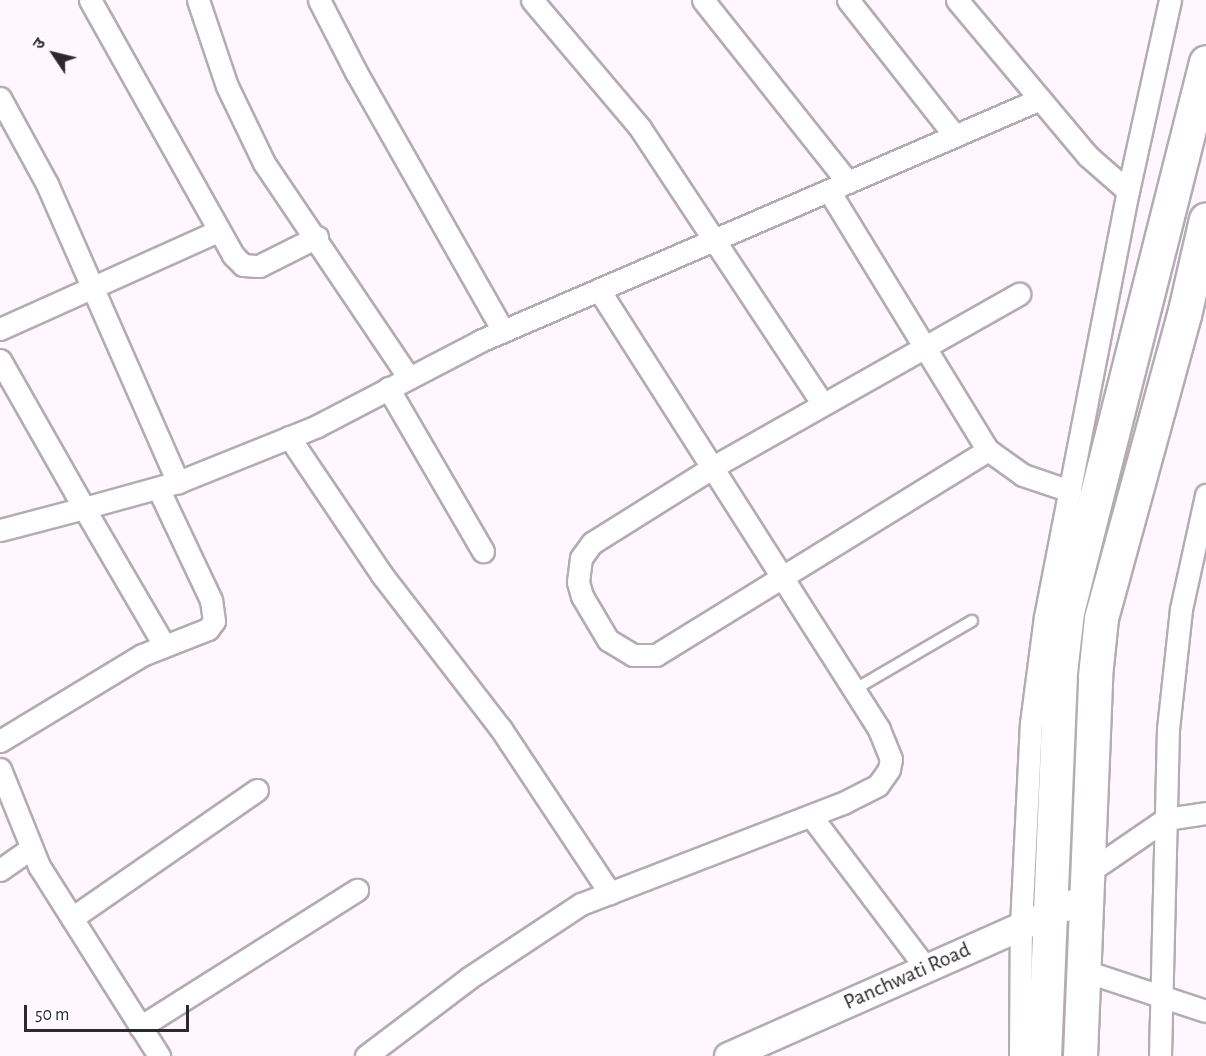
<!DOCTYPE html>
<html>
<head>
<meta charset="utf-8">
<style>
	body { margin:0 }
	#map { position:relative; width:1206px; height:1056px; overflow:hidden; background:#fff6fe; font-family:"Alegreya Sans","Noto Sans Devanagari",sans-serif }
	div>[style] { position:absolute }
	.roads { filter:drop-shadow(2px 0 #b4acb3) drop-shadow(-2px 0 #b4acb3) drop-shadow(0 2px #b4acb3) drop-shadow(0 -2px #b4acb3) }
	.service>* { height:10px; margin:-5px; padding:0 5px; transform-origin:5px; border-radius:5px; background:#fff }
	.minor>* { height:21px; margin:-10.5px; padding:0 10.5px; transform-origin:10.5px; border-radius:10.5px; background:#fff }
	.tertiary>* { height:27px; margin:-13.5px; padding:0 13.5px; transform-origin:13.5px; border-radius:13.5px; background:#fff }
	.primary>* { height:33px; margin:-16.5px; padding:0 16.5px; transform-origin:16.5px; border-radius:16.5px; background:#fff }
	span { translate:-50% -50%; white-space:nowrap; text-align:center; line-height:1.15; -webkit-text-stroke:4.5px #fff; paint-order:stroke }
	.street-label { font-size:22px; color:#2c292b }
	.north { position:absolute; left:24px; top:24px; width:60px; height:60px; -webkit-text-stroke:4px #fff; paint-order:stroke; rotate:305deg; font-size:16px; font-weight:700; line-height:24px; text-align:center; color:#2c292b }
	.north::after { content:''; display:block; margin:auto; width:21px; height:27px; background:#2c292b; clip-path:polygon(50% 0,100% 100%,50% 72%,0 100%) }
	.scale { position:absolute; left:24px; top:1005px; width:165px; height:27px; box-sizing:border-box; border:3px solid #2c292b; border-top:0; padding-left:8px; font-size:18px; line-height:21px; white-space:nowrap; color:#2c292b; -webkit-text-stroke:4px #fff; paint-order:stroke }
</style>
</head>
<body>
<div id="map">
	<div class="roads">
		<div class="service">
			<i style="left:852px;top:691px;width:139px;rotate:-30.3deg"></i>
		</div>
		<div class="minor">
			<i style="left:90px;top:0;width:292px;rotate:60.7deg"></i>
			<i style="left:233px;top:255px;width:14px;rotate:45deg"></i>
			<i style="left:243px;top:265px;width:16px;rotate:4deg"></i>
			<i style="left:259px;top:266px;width:65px;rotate:-26.6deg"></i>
			<i style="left:198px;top:0;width:91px;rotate:71.4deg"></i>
			<i style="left:227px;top:86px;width:85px;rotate:64.3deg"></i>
			<i style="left:264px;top:163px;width:259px;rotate:56deg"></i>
			<i style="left:319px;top:0;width:81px;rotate:62.8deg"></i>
			<i style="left:356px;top:72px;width:298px;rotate:60.4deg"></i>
			<i style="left:532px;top:0;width:167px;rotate:49.8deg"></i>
			<i style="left:640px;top:128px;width:331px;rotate:56.5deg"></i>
			<i style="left:703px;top:0;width:233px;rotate:51.5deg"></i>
			<i style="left:848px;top:0;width:173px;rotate:51.8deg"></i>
			<i style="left:957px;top:0;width:204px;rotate:50deg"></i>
			<i style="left:1088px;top:156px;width:53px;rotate:41.2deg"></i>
			<i style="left:0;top:98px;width:98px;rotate:61.3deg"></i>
			<i style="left:47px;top:184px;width:326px;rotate:66.3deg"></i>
			<i style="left:829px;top:191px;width:304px;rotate:58.5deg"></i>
			<i style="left:988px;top:450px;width:43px;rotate:35.5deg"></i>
			<i style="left:1023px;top:475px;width:50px;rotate:18.8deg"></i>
			<i style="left:0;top:329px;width:239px;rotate:-24.2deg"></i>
			<i style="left:0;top:360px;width:170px;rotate:60.4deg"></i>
			<i style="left:84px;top:508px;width:87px;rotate:165.3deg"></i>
			<i style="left:388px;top:388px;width:189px;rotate:59.8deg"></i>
			<i style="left:289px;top:437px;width:166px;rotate:56deg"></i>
			<i style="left:382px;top:575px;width:195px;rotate:52.3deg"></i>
			<i style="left:501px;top:729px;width:197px;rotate:56.4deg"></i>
			<i style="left:988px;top:450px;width:390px;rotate:148.3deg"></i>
			<i style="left:656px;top:655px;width:23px;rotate:180deg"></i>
			<i style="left:633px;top:655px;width:29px;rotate:-149deg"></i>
			<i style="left:608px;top:640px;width:51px;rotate:-120.6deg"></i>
			<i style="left:582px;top:596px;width:15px;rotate:-106deg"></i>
			<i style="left:578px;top:582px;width:24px;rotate:-83deg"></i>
			<i style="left:581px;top:558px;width:19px;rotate:-54deg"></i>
			<i style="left:592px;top:543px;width:143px;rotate:-32.1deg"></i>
			<i style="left:713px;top:467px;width:352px;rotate:-29.5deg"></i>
			<i style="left:164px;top:645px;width:159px;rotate:-120.3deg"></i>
			<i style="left:84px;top:508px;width:98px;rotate:-15.5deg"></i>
			<i style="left:178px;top:482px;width:150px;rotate:-21.9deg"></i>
			<i style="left:317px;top:426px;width:184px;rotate:-27.5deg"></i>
			<i style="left:480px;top:341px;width:610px;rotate:-23.37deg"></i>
			<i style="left:0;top:741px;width:166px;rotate:-31.2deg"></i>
			<i style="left:142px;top:655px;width:71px;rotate:-21.5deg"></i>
			<i style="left:208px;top:629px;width:10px;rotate:-53deg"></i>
			<i style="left:214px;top:621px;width:21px;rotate:-98deg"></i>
			<i style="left:211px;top:600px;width:124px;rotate:-115.3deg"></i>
			<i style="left:0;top:769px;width:105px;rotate:68.1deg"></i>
			<i style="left:39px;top:866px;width:225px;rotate:57.7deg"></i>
			<i style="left:811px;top:816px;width:191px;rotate:52.9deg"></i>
			<i style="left:0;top:870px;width:38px;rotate:-35deg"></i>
			<i style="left:1087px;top:873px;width:96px;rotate:-34.4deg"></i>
			<i style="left:1166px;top:819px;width:40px;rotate:-8.5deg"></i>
			<i style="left:72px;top:918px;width:225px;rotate:-34.7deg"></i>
			<i style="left:1085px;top:971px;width:127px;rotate:18.3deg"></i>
			<i style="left:140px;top:1027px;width:257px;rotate:-32.3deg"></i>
			<i style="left:366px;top:1056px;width:129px;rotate:-37.1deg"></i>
			<i style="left:469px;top:978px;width:134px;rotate:-33.5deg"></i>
			<i style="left:581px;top:904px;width:281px;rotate:-21.1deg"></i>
			<i style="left:843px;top:803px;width:39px;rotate:-27deg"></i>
			<i style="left:878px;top:785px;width:19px;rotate:-55deg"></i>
			<i style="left:889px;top:769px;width:10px;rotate:-79deg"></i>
			<i style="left:891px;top:759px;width:32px;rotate:-112deg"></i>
			<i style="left:879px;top:729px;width:521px;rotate:-122.53deg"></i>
			<i style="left:1020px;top:1056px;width:130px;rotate:-89.6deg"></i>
			<i style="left:1021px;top:926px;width:203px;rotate:-87.2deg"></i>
			<i style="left:1031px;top:723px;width:107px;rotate:-82.5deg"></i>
			<i style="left:1045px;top:617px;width:434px;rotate:-79deg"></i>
			<i style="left:1128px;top:191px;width:196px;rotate:-77.6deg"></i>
			<i style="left:1160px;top:1056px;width:327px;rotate:-88.6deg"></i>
			<i style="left:1168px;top:729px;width:121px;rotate:-83.8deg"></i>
			<i style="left:1181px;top:609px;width:117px;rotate:-77.6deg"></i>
		</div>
		<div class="tertiary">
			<i style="left:728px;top:1056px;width:392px;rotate:-23.9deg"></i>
		</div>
		<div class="primary">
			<i style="left:1044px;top:1056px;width:383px;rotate:-87.6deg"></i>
			<i style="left:1060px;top:673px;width:61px;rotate:-83.5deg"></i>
			<i style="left:1067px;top:612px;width:567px;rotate:-75.82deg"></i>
			<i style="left:1080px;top:1056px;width:380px;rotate:-87.7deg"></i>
			<i style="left:1095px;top:676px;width:58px;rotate:-84.1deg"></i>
			<i style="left:1101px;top:618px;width:314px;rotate:-74.7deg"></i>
			<i style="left:1184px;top:315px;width:98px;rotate:-77.1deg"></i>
		</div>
	</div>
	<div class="street-label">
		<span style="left:907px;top:976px;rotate:-24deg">Panchwati Road</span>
	</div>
	<div class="north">उ</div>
	<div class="scale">50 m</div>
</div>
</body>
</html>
